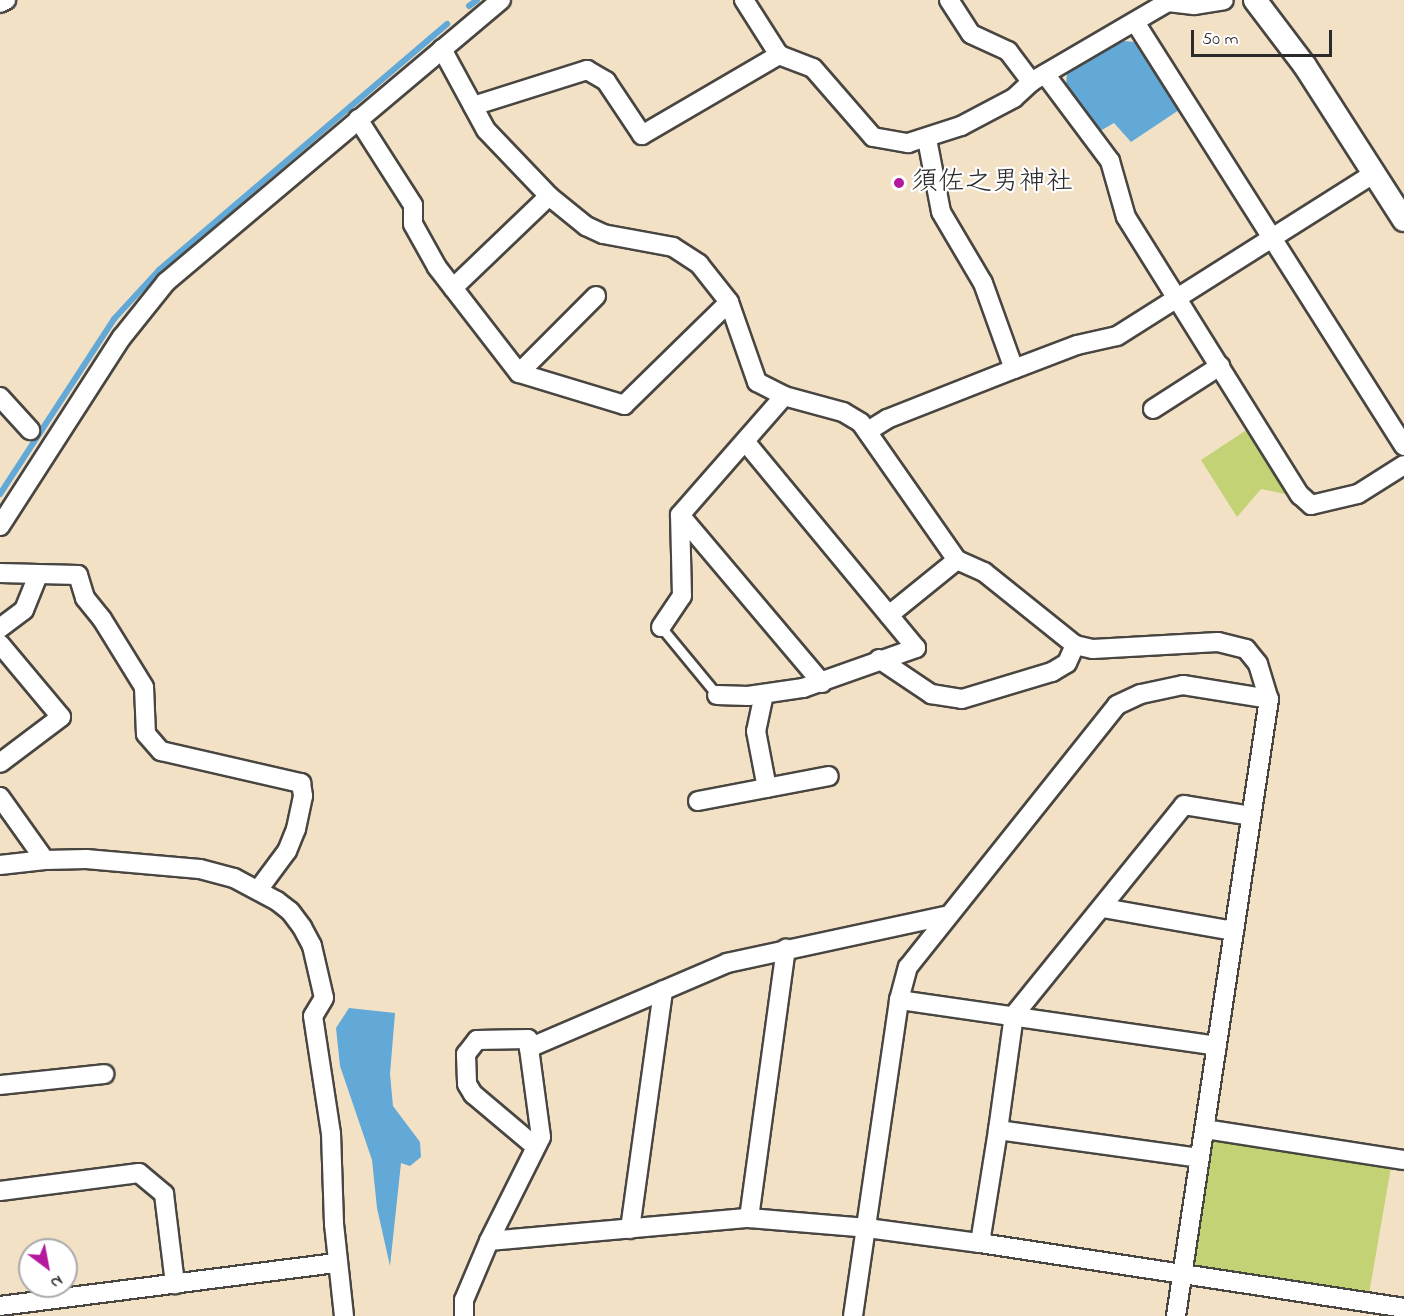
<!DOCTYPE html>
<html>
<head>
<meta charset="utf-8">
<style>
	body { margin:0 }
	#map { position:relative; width:1404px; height:1316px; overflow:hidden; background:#f3e1c6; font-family:"Indie Flower","Klee One",sans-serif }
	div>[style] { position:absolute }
	.green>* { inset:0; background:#c2d274 }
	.water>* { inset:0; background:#62a9d8 }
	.stream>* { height:6px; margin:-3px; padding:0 3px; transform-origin:3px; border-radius:3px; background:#62a9d8 }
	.roads { filter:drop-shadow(2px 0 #494642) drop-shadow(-2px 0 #494642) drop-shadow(0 2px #494642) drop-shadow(0 -2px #494642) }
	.service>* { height:9px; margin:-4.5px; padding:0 4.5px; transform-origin:4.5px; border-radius:4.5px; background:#fff }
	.minor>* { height:18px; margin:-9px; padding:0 9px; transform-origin:9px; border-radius:9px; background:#fff }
	.tertiary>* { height:22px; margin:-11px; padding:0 11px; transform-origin:11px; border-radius:11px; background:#fff }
	.dots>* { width:16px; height:16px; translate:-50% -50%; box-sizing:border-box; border:3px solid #fff; border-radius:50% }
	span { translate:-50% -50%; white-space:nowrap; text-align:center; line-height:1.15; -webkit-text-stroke:4.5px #fff; paint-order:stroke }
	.poi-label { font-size:27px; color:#2b2b2b }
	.left { translate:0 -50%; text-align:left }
	.north { position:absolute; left:18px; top:1238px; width:60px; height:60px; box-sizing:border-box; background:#fff; border:2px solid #aaa; border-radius:50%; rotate:148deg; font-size:16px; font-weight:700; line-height:24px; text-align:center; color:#2b2b2b }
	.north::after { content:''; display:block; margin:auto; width:21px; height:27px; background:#b5179e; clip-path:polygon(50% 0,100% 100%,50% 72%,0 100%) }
	.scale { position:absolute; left:1191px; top:30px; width:141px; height:27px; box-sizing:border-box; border:3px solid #2b2b2b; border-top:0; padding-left:8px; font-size:18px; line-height:21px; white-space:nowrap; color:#2b2b2b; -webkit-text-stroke:4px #fff; paint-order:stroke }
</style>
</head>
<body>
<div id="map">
	<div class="green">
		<i style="clip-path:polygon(1248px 429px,1290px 495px,1261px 489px,1237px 517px,1201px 460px)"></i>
		<i style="clip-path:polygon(1218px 1139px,1391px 1167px,1369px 1294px,1198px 1268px,1194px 1262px,1210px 1145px)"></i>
	</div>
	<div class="water">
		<i style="clip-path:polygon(1123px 41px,1136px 42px,1179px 110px,1131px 142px,1114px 123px,1100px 131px,1066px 85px,1067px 73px)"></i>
		<i style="clip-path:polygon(349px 1008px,395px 1013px,390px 1074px,393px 1106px,420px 1142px,421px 1157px,410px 1166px,401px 1163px,390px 1266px,377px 1208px,372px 1160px,340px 1066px,336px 1028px)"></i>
	</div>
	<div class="stream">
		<i style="left:469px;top:6px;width:10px;rotate:-37deg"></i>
		<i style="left:0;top:494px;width:209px;rotate:-56.9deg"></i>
		<i style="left:114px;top:319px;width:67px;rotate:-47.4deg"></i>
		<i style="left:159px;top:270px;width:379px;rotate:-40.5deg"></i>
	</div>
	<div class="roads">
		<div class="service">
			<i style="left:661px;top:627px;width:88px;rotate:50.5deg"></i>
		</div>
		<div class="minor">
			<i style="left:744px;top:0;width:65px;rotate:57.5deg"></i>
			<i style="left:779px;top:55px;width:36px;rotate:21deg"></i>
			<i style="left:813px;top:68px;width:91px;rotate:49deg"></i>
			<i style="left:873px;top:137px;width:36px;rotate:10deg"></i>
			<i style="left:908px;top:143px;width:56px;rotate:-17.8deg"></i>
			<i style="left:961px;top:126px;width:60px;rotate:-27.8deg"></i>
			<i style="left:1014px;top:98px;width:23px;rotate:-43deg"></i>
			<i style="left:1031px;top:82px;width:159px;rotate:-30.3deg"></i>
			<i style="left:1168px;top:2px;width:26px;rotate:7deg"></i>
			<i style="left:1194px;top:5px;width:30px;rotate:-9deg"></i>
			<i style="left:949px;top:0;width:40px;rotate:57.1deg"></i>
			<i style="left:971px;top:34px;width:41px;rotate:24.7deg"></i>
			<i style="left:1008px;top:51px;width:39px;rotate:53deg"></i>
			<i style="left:0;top:3px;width:7px;rotate:-27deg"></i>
			<i style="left:1135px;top:22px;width:502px;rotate:57.61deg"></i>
			<i style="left:442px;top:49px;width:92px;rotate:61.5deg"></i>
			<i style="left:486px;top:130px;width:91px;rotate:46.3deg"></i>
			<i style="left:549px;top:196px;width:48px;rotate:39deg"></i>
			<i style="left:586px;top:226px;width:19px;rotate:25deg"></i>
			<i style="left:603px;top:234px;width:71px;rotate:10.5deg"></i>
			<i style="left:673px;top:247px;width:31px;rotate:33deg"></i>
			<i style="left:699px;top:264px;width:48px;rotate:51.7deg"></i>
			<i style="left:729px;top:302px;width:85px;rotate:70.7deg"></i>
			<i style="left:757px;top:382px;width:30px;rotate:27deg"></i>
			<i style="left:784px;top:396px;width:61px;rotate:15.2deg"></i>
			<i style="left:843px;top:412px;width:21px;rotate:31deg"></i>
			<i style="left:861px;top:423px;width:167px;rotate:55deg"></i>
			<i style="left:957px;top:560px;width:30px;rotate:24deg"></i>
			<i style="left:984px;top:572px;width:117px;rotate:38.7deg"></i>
			<i style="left:1075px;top:645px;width:18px;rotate:13deg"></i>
			<i style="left:1093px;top:649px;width:125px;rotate:-3.2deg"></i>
			<i style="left:1218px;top:642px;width:29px;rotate:14deg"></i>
			<i style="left:1246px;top:649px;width:19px;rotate:51deg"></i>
			<i style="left:1258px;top:664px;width:37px;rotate:73deg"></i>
			<i style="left:1269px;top:699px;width:624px;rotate:98.57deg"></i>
			<i style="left:1045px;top:74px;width:109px;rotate:53.2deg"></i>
			<i style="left:1110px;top:161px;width:58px;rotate:74.1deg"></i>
			<i style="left:1126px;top:217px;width:328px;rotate:58deg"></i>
			<i style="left:1300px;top:495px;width:15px;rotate:42deg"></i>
			<i style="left:1311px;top:505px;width:48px;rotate:-13.2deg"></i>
			<i style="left:1358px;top:494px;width:54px;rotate:-32.2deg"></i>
			<i style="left:473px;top:106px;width:120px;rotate:-17.5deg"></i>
			<i style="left:587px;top:70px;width:22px;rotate:30deg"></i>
			<i style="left:606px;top:81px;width:65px;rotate:56.3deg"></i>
			<i style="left:642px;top:135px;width:159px;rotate:-30.3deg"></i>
			<i style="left:358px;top:119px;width:102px;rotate:57.4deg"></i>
			<i style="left:413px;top:205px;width:19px;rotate:90deg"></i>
			<i style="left:413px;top:224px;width:49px;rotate:60.8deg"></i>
			<i style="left:437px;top:267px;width:134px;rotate:52.3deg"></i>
			<i style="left:519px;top:373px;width:110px;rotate:16.9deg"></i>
			<i style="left:624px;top:405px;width:147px;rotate:-44.4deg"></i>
			<i style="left:927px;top:139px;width:74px;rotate:79.1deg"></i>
			<i style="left:941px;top:212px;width:82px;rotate:59.4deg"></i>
			<i style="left:983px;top:283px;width:91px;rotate:70.2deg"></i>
			<i style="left:453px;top:288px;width:133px;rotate:-43.8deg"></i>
			<i style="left:519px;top:373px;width:109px;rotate:-45deg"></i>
			<i style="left:0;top:397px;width:45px;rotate:47.7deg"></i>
			<i style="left:1153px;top:409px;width:80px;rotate:-32.7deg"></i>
			<i style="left:868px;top:431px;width:22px;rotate:-32deg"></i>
			<i style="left:887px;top:419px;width:136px;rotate:-21.5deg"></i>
			<i style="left:1014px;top:369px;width:67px;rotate:-20.9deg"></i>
			<i style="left:1077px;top:345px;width:41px;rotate:-12.7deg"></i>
			<i style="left:1117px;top:336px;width:305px;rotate:-32.3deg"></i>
			<i style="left:680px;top:515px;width:220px;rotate:49.8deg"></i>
			<i style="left:0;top:526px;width:225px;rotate:-57.2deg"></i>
			<i style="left:122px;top:337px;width:70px;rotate:-51.3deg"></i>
			<i style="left:166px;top:282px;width:438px;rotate:-40.1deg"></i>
			<i style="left:0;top:573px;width:78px;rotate:1.5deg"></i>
			<i style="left:78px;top:575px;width:24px;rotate:73deg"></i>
			<i style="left:85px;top:598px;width:27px;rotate:51deg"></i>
			<i style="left:102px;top:619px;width:80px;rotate:58.3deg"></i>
			<i style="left:144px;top:687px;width:47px;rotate:87.6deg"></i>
			<i style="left:146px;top:734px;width:23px;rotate:49deg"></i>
			<i style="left:161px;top:751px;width:144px;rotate:12.9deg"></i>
			<i style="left:301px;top:783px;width:13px;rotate:81deg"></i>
			<i style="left:303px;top:796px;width:34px;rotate:102deg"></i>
			<i style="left:296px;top:829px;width:24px;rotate:112deg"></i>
			<i style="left:287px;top:851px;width:49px;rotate:126.6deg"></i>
			<i style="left:889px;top:615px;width:87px;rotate:-39deg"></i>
			<i style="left:661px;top:627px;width:37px;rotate:-56deg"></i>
			<i style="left:682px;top:596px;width:81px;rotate:-91.4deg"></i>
			<i style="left:680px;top:515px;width:158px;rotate:-48.8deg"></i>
			<i style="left:0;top:628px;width:30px;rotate:-37deg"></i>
			<i style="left:24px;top:610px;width:37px;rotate:-68deg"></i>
			<i style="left:0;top:644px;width:95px;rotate:50.1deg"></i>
			<i style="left:61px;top:717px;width:76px;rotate:143deg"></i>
			<i style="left:879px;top:659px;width:63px;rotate:33.9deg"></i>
			<i style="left:931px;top:694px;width:31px;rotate:9deg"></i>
			<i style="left:962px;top:699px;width:94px;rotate:-16.7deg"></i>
			<i style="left:1052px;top:672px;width:17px;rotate:-31deg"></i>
			<i style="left:1067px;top:663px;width:20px;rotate:-66deg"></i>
			<i style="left:764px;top:694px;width:38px;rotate:102deg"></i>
			<i style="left:756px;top:731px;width:58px;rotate:79.1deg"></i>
			<i style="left:717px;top:695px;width:31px;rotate:2deg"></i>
			<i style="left:748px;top:696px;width:56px;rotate:-8.3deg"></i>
			<i style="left:803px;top:688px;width:120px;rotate:-19.5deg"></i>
			<i style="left:916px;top:648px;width:268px;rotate:-129.6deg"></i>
			<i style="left:0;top:797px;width:77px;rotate:54.5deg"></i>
			<i style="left:45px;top:860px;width:41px;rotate:-1.4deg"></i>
			<i style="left:86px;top:859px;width:114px;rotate:5deg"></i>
			<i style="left:200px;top:869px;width:35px;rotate:15deg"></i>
			<i style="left:234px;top:878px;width:49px;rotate:28.1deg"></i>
			<i style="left:277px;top:901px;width:16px;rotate:38deg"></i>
			<i style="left:290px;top:911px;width:20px;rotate:53deg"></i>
			<i style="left:302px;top:927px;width:21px;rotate:62deg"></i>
			<i style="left:312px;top:946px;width:53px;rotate:77deg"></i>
			<i style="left:324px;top:998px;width:21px;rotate:121deg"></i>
			<i style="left:313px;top:1016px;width:118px;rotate:81.3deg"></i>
			<i style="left:331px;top:1133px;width:91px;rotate:88.1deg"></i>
			<i style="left:334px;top:1224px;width:93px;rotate:83.8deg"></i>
			<i style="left:698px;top:801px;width:133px;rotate:-10.8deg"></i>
			<i style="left:0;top:865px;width:45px;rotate:-6.3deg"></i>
			<i style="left:1103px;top:908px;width:133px;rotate:10deg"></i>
			<i style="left:899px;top:1000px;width:321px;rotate:8.2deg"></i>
			<i style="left:529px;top:1048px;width:9px;rotate:-96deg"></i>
			<i style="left:528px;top:1039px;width:51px;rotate:178.9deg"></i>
			<i style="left:477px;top:1040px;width:18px;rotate:128deg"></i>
			<i style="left:466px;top:1054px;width:30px;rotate:88deg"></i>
			<i style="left:467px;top:1084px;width:12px;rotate:59deg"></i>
			<i style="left:473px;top:1094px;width:82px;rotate:40.1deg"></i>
			<i style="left:0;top:1085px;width:105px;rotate:-6deg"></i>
			<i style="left:1205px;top:1129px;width:201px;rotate:8.9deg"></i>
			<i style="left:998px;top:1130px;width:116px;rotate:-82.1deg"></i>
			<i style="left:1014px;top:1015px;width:270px;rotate:-51deg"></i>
			<i style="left:1184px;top:805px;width:68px;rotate:9.3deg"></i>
			<i style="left:0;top:1191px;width:140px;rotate:-7.4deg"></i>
			<i style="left:139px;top:1173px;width:33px;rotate:40deg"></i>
			<i style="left:164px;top:1194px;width:91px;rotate:83deg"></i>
			<i style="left:749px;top:1218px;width:272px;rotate:-82.2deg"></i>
			<i style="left:630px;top:1229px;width:241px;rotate:-82.1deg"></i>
			<i style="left:489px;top:1241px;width:261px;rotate:-5.1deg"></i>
			<i style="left:749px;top:1218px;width:118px;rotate:4.8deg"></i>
			<i style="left:867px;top:1228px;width:114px;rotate:7.6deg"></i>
			<i style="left:980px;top:1243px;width:429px;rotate:8.7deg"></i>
			<i style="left:980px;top:1243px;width:114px;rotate:-80.9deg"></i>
			<i style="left:998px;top:1130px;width:203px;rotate:7.9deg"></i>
			<i style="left:0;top:1306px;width:340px;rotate:-7.3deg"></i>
			<i style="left:464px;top:1316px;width:16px;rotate:-90deg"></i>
			<i style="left:464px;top:1300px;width:64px;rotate:-67deg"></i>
			<i style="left:489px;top:1241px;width:116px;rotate:-63.4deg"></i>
			<i style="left:541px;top:1137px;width:90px;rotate:-97.7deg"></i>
			<i style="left:529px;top:1048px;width:215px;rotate:-23.2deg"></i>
			<i style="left:727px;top:963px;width:223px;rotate:-12.2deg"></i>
			<i style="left:853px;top:1316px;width:319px;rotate:-81.7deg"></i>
			<i style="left:899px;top:1000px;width:34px;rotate:-75deg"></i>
			<i style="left:908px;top:967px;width:335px;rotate:-51.4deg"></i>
			<i style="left:1117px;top:705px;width:26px;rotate:-25deg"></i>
			<i style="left:1141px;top:694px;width:43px;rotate:-12.1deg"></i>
			<i style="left:1183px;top:685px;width:87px;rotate:9.2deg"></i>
		</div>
		<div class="tertiary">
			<i style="left:1255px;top:0;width:83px;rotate:52.9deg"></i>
			<i style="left:1305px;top:66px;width:183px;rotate:57.3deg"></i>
		</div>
	</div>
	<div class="dots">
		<i style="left:899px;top:183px;background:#b5179e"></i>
	</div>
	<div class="poi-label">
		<span class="left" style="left:911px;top:183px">須佐之男神社</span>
	</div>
	<div class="north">N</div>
	<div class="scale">50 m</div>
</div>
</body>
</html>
